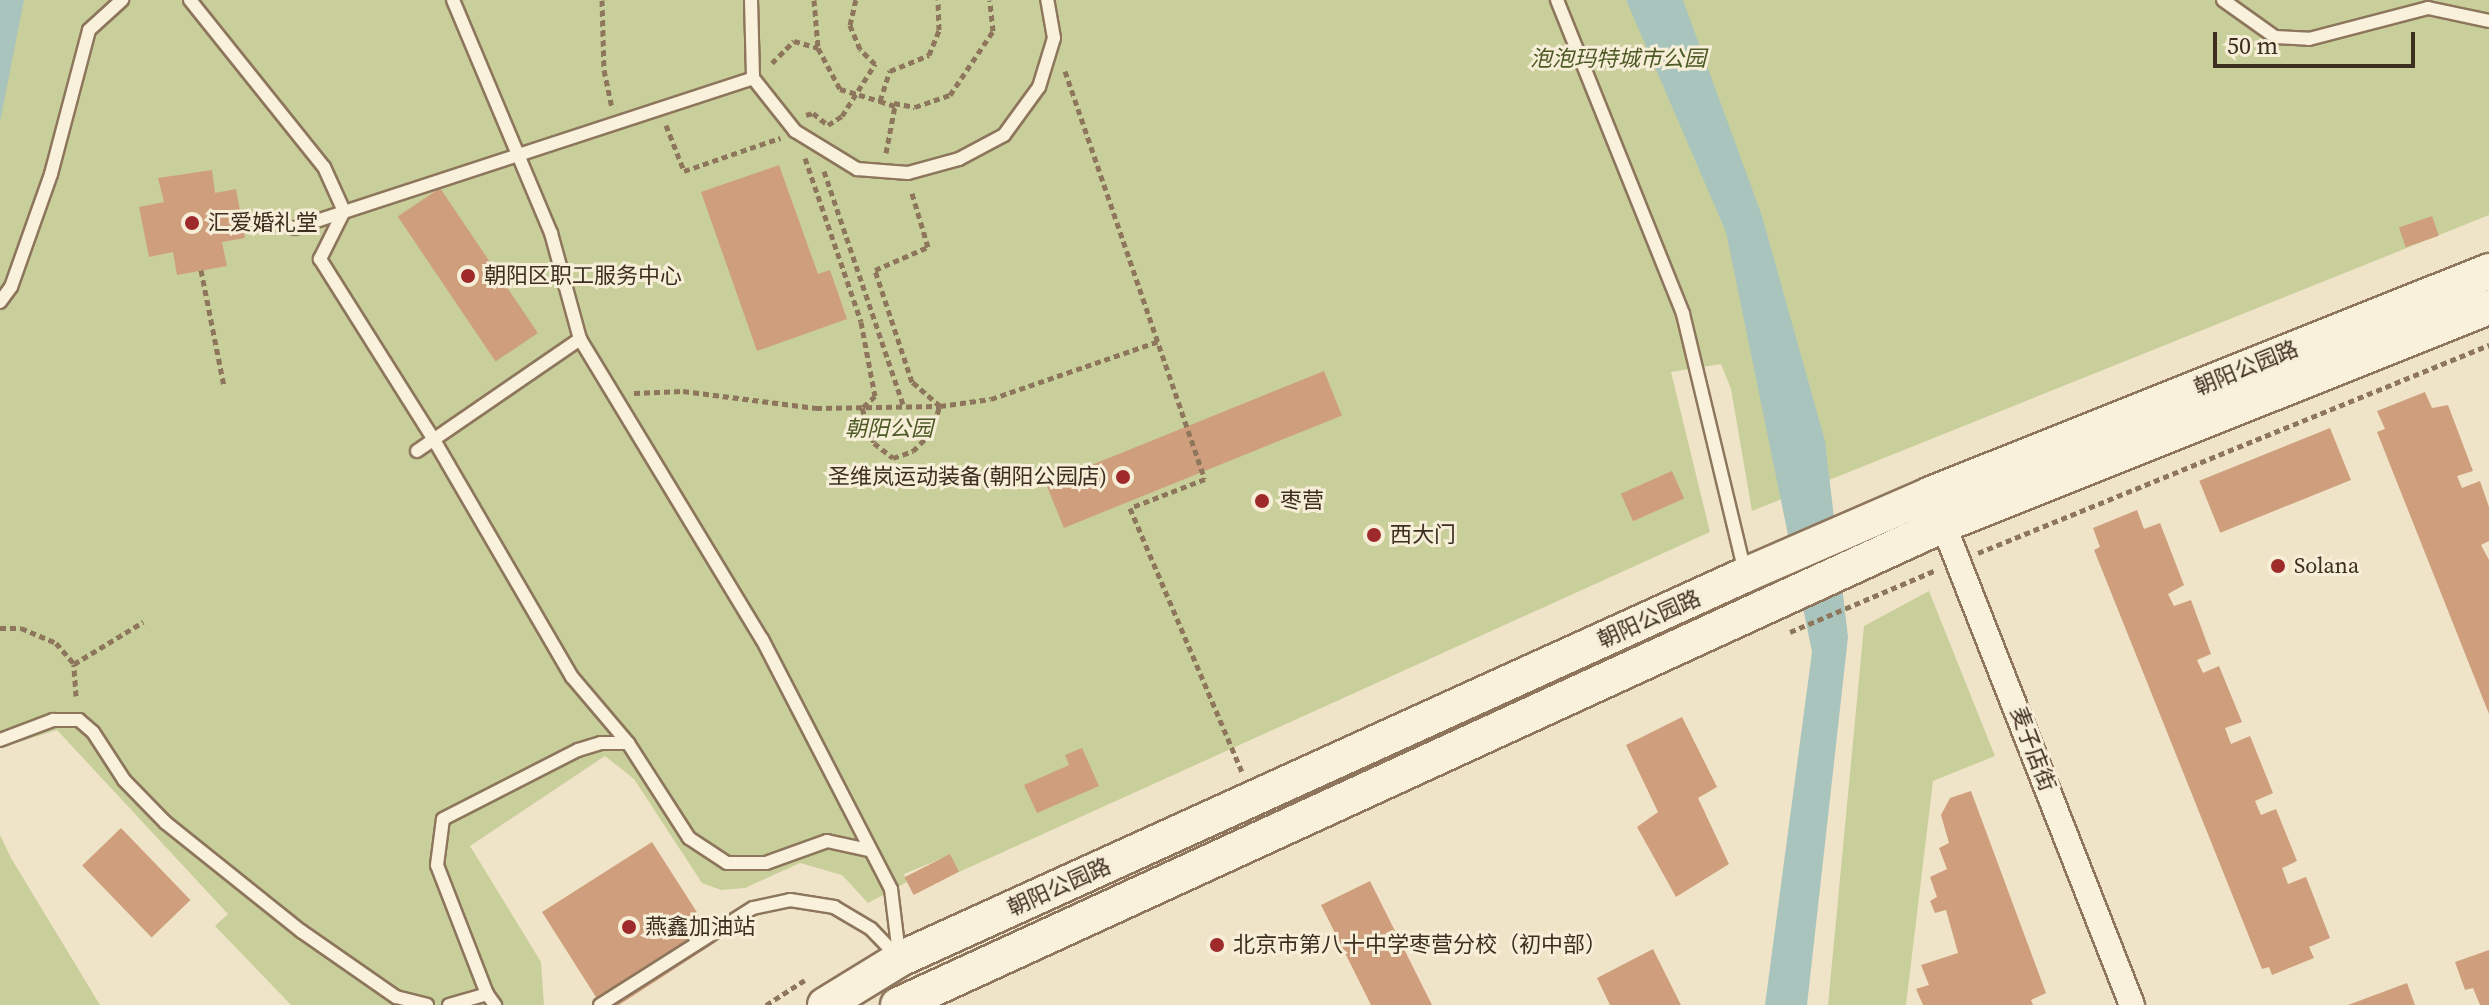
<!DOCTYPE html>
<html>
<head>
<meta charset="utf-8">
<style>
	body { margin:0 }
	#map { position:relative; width:2489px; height:1005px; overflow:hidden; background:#f0e4c8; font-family:"Source Serif 4","Noto Sans SC",serif }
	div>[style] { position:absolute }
	.green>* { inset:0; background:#c9cf9b }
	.water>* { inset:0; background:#a9c4bc }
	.building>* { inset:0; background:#cf9f7d; transform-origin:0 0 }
	.path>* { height:5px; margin-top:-2.5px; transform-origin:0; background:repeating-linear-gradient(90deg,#8d765c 0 6px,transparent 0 10px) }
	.roads { filter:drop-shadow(2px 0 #8d765c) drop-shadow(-2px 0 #8d765c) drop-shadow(0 2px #8d765c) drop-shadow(0 -2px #8d765c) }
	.service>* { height:12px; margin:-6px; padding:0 6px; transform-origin:6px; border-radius:6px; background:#faf1dc }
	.minor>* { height:24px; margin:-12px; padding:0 12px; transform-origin:12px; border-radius:12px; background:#faf1dc }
	.secondary>* { height:34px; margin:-17px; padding:0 17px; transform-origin:17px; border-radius:17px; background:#faf1dc }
	.dots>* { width:22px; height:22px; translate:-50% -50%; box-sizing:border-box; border:4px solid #f7eed8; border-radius:50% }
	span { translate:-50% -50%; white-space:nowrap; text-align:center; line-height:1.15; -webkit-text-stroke:6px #f7eed8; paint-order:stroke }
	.park-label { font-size:22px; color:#4d5a26; font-style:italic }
	.poi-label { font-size:22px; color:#3d2e20 }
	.left { translate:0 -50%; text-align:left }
	.right { translate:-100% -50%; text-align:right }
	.street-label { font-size:22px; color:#3d2e20 }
	.scale { position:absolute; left:2213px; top:32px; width:202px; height:36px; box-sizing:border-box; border:4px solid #3d2e20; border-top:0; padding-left:10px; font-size:24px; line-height:28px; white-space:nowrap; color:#3d2e20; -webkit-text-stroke:6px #f7eed8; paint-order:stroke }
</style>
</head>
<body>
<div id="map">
	<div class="green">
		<i style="clip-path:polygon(0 0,2489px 0,2489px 215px,1752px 511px,1731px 389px,1721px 364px,1671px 372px,1710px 532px,959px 872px,950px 855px,904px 874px,907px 882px,868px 903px,842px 875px,800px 863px,745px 888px,721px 890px,702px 883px,634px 779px,605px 756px,470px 846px,541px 962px,544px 1005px,291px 1005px,215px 926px,228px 914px,57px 730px,0 748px)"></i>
		<i style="clip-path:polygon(1929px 591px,1995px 756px,1933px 781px,1906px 1005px,1828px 1005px,1864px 626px)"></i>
		<i style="clip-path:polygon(0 835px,11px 858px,100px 1005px,0 1005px)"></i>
	</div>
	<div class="water">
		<i style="clip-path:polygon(0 0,24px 0,0 122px)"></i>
		<i style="clip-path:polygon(1626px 0,1683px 0,1762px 216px,1825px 441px,1848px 637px,1807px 1005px,1765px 1005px,1812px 652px,1726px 232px)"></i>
	</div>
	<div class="building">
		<i style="clip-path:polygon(779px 165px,818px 274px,830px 270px,847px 319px,757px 351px,701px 192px)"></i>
		<i style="clip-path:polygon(212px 170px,215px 193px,236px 189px,245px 238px,222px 242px,227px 266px,177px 275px,173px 252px,149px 257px,139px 207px,164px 202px,158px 178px)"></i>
		<i style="left:440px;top:188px;width:175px;height:51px;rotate:56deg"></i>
		<i style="left:2432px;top:216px;width:21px;height:35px;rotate:71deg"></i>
		<i style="left:1324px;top:371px;width:48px;height:300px;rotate:68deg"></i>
		<i style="clip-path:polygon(2425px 392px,2432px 408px,2448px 405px,2473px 471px,2457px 476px,2462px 488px,2480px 481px,2489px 507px,2489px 541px,2481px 545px,2489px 560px,2489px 714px,2377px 432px,2385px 429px,2377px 411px)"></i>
		<i style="left:2330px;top:428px;width:56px;height:141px;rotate:68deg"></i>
		<i style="left:1672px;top:471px;width:30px;height:56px;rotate:66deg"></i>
		<i style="clip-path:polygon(2137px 510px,2144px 529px,2160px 523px,2184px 585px,2168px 594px,2174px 606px,2191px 600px,2211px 654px,2197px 660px,2203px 673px,2219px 666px,2242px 722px,2225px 728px,2231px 744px,2250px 736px,2273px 793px,2255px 801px,2261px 815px,2276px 809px,2297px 861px,2282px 868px,2288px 884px,2306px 877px,2330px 938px,2309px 947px,2314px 958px,2272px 975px,2269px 967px,2262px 969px,2094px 550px,2100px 547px,2093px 528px)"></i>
		<i style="clip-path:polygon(1682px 717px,1717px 787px,1698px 798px,1729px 864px,1676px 897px,1637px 827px,1658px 812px,1626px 745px)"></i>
		<i style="clip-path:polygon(1082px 748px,1099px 786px,1037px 813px,1024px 785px,1069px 765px,1065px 755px)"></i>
		<i style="clip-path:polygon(1971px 791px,2046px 993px,2031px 1000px,2033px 1005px,1923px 1005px,1916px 989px,1929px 985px,1921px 965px,1958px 953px,1946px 910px,1935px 913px,1930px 901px,1937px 897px,1930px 877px,1947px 869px,1939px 848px,1949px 843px,1941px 815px,1950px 798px)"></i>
		<i style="left:121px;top:828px;width:100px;height:54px;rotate:46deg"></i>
		<i style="clip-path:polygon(652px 842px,716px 942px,619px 1005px,601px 1005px,542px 912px)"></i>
		<i style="left:950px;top:854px;width:20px;height:51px;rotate:63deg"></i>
		<i style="clip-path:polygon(1370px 881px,1432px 1005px,1371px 1005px,1321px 905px)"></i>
		<i style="clip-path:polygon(1653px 949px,1681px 1005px,1610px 1005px,1597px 978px)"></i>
		<i style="clip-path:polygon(2489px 950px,2489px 1005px,2480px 1005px,2473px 988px,2465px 990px,2455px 962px)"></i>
		<i style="clip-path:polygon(2407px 983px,2415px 1005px,2348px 1005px)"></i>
	</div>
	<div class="path">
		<i style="left:602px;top:0;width:70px;rotate:88.4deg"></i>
		<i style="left:604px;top:70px;width:38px;rotate:78deg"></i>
		<i style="left:814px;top:0;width:48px;rotate:85.2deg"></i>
		<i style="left:818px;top:48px;width:47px;rotate:61.8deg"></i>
		<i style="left:840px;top:89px;width:42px;rotate:16.7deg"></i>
		<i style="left:772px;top:63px;width:31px;rotate:-45deg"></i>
		<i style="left:794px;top:41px;width:25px;rotate:16deg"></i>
		<i style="left:1065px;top:71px;width:431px;rotate:71.1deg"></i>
		<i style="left:1205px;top:479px;width:80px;rotate:158.9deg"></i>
		<i style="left:1130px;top:508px;width:287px;rotate:67deg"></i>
		<i style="left:894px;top:103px;width:21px;rotate:11deg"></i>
		<i style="left:915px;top:107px;width:37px;rotate:-19deg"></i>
		<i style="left:950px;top:95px;width:77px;rotate:-56.1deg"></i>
		<i style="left:993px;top:31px;width:31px;rotate:-96deg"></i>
		<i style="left:806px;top:115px;width:7px;rotate:-16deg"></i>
		<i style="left:813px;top:113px;width:19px;rotate:39deg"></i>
		<i style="left:828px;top:125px;width:17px;rotate:-33deg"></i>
		<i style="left:842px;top:116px;width:62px;rotate:-57.6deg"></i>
		<i style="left:875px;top:64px;width:21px;rotate:-135deg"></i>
		<i style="left:860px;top:49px;width:26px;rotate:-113deg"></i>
		<i style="left:850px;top:25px;width:26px;rotate:-77deg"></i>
		<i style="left:666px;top:125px;width:49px;rotate:68.6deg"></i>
		<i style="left:684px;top:171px;width:102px;rotate:-19deg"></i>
		<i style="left:886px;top:153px;width:48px;rotate:-79.2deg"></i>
		<i style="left:895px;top:106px;width:16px;rotate:-162deg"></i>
		<i style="left:880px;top:101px;width:32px;rotate:-72deg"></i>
		<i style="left:890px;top:71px;width:42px;rotate:-22.3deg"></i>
		<i style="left:929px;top:55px;width:27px;rotate:-68deg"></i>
		<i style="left:939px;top:30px;width:30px;rotate:-92deg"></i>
		<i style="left:805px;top:158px;width:173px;rotate:71.1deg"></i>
		<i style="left:861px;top:322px;width:75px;rotate:79.3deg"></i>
		<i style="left:875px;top:396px;width:18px;rotate:137deg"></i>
		<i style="left:862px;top:408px;width:37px;rotate:71deg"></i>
		<i style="left:874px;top:443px;width:24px;rotate:38deg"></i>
		<i style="left:893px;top:458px;width:21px;rotate:-19deg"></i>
		<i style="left:913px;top:451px;width:25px;rotate:-45deg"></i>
		<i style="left:931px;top:433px;width:28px;rotate:-72deg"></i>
		<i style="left:940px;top:406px;width:37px;rotate:-139deg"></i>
		<i style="left:912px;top:382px;width:118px;rotate:-108.3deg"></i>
		<i style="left:875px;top:270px;width:58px;rotate:-23.5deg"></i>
		<i style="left:928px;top:247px;width:59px;rotate:-106.6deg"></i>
		<i style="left:824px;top:171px;width:250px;rotate:71.3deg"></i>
		<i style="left:201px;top:270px;width:118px;rotate:78.8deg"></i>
		<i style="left:634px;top:393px;width:49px;rotate:-2.3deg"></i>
		<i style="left:683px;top:391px;width:134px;rotate:7.3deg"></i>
		<i style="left:816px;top:408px;width:124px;rotate:-0.9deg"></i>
		<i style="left:940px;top:406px;width:51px;rotate:-7.8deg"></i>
		<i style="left:991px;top:399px;width:176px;rotate:-19deg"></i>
		<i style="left:1978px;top:553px;width:552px;rotate:-22.15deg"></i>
		<i style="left:0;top:628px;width:21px"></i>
		<i style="left:21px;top:628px;width:38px;rotate:23deg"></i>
		<i style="left:56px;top:643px;width:28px;rotate:49deg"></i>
		<i style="left:1790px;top:632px;width:159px;rotate:-23deg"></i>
		<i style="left:76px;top:696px;width:32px;rotate:-94deg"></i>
		<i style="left:74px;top:664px;width:81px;rotate:-31.3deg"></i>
		<i style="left:766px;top:1005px;width:46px;rotate:-32.7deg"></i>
	</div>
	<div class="roads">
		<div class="service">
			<i style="left:190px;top:0;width:214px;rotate:51.3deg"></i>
			<i style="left:324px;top:167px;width:48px;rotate:65.6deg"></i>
			<i style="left:344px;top:211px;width:54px;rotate:116.6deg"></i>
			<i style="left:320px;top:259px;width:214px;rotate:57.8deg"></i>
			<i style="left:434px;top:440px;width:274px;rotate:59.8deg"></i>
			<i style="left:572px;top:677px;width:87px;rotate:49.7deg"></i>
			<i style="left:453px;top:0;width:253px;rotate:67.2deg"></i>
			<i style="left:551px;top:233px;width:110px;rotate:74.7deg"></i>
			<i style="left:580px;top:339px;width:351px;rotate:58.8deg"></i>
			<i style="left:762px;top:639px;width:281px;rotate:62.7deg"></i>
			<i style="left:891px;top:889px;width:65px;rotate:83deg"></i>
			<i style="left:751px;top:0;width:78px;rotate:88.5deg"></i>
			<i style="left:753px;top:78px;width:68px;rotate:51.6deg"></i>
			<i style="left:795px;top:131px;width:73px;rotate:31.5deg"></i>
			<i style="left:857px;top:169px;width:51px;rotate:4.5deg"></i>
			<i style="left:908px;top:173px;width:53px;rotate:-15.4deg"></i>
			<i style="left:959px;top:159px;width:51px;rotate:-28.1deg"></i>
			<i style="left:1004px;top:135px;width:59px;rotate:-53.9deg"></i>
			<i style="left:1039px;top:87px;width:51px;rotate:-73deg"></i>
			<i style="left:1054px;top:38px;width:39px;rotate:-100deg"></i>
			<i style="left:1557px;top:0;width:338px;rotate:68.1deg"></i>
			<i style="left:1683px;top:314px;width:266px;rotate:76.5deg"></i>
			<i style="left:2223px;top:0;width:64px;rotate:35.4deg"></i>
			<i style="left:2275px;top:37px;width:34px;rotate:3deg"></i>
			<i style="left:2309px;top:39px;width:123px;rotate:-14.6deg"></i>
			<i style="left:2428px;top:8px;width:62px;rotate:12deg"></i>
			<i style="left:295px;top:228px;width:482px;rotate:-18.1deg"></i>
			<i style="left:0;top:302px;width:19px;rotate:-54deg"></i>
			<i style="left:11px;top:287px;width:120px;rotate:-70.5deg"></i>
			<i style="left:51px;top:174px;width:149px;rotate:-75.2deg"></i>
			<i style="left:89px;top:30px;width:45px;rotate:-42.3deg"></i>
			<i style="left:417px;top:451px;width:198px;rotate:-34.5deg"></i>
			<i style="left:0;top:740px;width:57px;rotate:-20.7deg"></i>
			<i style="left:53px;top:720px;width:26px"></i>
			<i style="left:79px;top:720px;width:18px;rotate:41deg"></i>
			<i style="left:93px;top:732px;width:57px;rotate:57.1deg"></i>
			<i style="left:124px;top:780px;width:60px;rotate:45.7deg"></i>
			<i style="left:166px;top:823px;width:173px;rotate:38.7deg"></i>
			<i style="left:301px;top:931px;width:116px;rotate:34.8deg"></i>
			<i style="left:396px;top:997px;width:32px;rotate:14deg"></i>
			<i style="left:487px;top:994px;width:138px;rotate:-111.2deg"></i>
			<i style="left:437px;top:865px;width:46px;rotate:-82.6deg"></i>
			<i style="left:443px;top:819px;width:152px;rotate:-27.1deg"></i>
			<i style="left:578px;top:750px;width:24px;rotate:-17deg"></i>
			<i style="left:601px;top:743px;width:27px"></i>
			<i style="left:628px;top:743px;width:113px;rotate:57.3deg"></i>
			<i style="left:689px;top:838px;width:45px;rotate:33.3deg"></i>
			<i style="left:727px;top:863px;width:39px"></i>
			<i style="left:766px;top:863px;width:65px;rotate:-19.8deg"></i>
			<i style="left:827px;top:841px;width:43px;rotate:12.1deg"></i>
			<i style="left:449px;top:1005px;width:40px;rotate:-16deg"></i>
			<i style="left:487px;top:994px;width:14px;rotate:54deg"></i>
			<i style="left:600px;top:1005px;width:181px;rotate:-32.4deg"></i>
			<i style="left:753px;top:908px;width:38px;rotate:-12deg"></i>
			<i style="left:790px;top:900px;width:45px;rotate:9deg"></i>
			<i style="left:834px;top:907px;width:43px;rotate:30.7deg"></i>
			<i style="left:871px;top:929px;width:39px;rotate:46deg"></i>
		</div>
		<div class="minor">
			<i style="left:1938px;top:511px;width:531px;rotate:68.56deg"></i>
		</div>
		<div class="secondary">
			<i style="left:825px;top:1005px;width:88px;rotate:-31.5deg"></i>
			<i style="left:900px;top:959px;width:928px;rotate:-24.44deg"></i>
			<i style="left:1745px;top:575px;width:203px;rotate:-23.5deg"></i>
			<i style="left:1931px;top:494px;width:601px;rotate:-21.78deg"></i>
			<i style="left:898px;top:1005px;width:1150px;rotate:-24.67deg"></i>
			<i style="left:1943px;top:525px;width:588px;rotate:-21.77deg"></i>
		</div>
	</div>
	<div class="dots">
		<i style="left:192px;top:223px;background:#9e2a2b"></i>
		<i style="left:468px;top:276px;background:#9e2a2b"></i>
		<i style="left:1123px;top:477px;background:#9e2a2b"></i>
		<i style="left:1262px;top:501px;background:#9e2a2b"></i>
		<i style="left:1374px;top:535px;background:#9e2a2b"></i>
		<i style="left:2278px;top:566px;background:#9e2a2b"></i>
		<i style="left:629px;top:927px;background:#9e2a2b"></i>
		<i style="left:1217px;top:945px;background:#9e2a2b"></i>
	</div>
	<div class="park-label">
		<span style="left:1618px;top:59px">泡泡玛特城市公园</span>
		<span style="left:889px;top:429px">朝阳公园</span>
	</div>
	<div class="poi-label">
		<span class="left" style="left:208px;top:223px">汇爱婚礼堂</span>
		<span class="left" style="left:484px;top:276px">朝阳区职工服务中心</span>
		<span class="right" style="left:1107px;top:477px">圣维岚运动装备(朝阳公园店)</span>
		<span class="left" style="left:1280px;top:501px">枣营</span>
		<span class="left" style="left:1390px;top:535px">西大门</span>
		<span class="left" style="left:2294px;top:566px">Solana</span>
		<span class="left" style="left:645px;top:927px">燕鑫加油站</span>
		<span class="left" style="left:1233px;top:945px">北京市第八十中学枣营分校（初中部）</span>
	</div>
	<div class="street-label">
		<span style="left:2246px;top:368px;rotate:-22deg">朝阳公园路</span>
		<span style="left:1649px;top:619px;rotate:-24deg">朝阳公园路</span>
		<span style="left:2033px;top:749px;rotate:69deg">麦子店街</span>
		<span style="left:1059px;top:887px;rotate:-24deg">朝阳公园路</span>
	</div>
	<div class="scale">50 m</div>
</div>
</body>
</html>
